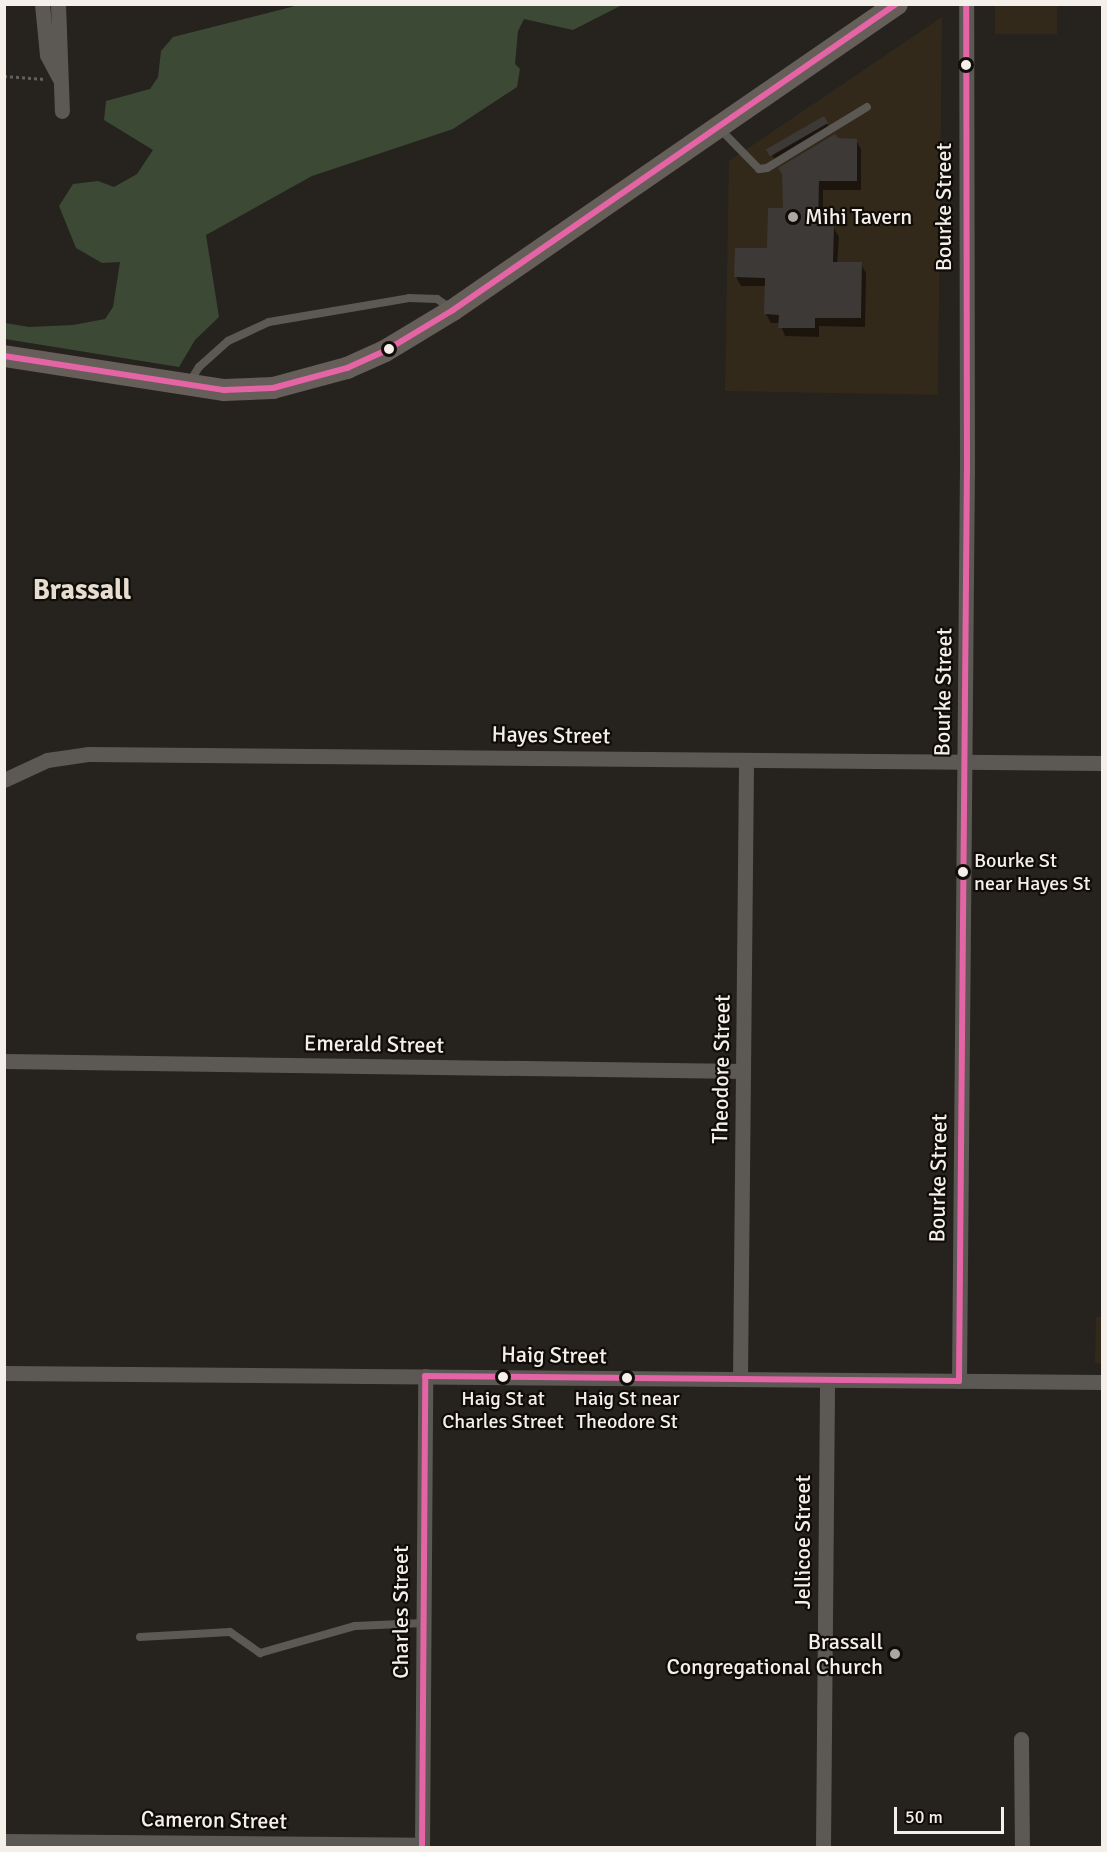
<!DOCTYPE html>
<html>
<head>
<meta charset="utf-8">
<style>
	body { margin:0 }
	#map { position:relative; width:1107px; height:1852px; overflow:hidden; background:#26221d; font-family:Signika,sans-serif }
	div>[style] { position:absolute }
	.built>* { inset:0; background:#33291a; transform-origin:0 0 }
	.forest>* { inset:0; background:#3c4a35 }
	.shadow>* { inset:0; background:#0007; transform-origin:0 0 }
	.building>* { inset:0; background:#3d3937; transform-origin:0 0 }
	.path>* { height:3px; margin-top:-1.5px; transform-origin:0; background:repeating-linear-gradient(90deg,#62605c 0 3px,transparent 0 6px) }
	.service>* { height:8px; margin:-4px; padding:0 4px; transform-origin:4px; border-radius:4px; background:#5c5854 }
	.minor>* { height:15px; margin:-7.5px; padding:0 7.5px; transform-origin:7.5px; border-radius:7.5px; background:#5c5854 }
	.primary>* { height:22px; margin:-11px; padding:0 11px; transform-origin:11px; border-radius:11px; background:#655e59 }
	.bus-1>* { height:6px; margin:-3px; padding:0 3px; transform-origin:3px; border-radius:3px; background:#e564a5 }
	.dots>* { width:16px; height:16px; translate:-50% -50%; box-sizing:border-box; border:3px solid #100d08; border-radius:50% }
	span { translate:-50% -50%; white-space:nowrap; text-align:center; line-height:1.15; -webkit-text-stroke:4.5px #100d08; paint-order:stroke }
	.bus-label { font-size:20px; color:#f4efe9 }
	.left { translate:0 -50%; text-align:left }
	.street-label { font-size:22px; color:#f4efe9 }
	.poi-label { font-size:22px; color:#f4efe9 }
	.right { translate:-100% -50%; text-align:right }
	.district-label { font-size:28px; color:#e6ddd0; font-weight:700 }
	.frame { position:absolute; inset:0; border:6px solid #f4efe9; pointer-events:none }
	.scale { position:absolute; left:894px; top:1807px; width:110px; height:27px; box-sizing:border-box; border:3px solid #f4efe9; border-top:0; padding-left:8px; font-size:18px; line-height:21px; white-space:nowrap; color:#f4efe9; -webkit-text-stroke:4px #100d08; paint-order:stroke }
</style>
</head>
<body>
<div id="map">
	<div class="built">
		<i style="left:995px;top:5px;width:62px;height:29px"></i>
		<i style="clip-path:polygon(942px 17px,938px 395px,725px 391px,729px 161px)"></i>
		<i style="clip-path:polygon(1096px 1317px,1102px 1317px,1102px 1364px,1095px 1363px)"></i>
	</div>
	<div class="forest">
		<i style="clip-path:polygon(299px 5px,622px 5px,573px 30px,524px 19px,518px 31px,515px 64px,520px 69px,517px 87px,453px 129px,312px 176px,206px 235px,219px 317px,195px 340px,179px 367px,5px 339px,5px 323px,29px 327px,73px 325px,105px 319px,113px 307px,120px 262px,102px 263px,76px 248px,59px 206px,73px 184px,98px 181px,114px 187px,137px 174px,153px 150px,104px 120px,106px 101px,150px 89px,158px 77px,161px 51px,173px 37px)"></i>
	</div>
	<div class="shadow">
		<i style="left:824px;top:119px;width:16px;height:63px;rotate:60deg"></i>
		<i style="clip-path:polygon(837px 140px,856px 140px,861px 149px,861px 190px,823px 190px,823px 227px,834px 228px,839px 237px,837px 264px,861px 264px,866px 273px,865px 327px,819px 326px,819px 337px,785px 336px,780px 323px,771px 323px,766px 314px,766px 286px,741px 286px,736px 277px,768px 250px,784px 209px)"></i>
	</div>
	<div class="building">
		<i style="left:824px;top:116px;width:8px;height:67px;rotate:60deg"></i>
		<i style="clip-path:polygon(835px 134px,838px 138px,857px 139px,857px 181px,819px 181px,818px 226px,834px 226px,833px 262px,862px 262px,861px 318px,815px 318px,815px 328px,778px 328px,779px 315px,764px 314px,765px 278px,734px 277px,735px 248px,767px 248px,768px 208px,783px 208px,782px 174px,778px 168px)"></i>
	</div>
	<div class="path">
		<i style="left:4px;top:76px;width:41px;rotate:4.2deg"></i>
	</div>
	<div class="service">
		<i style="left:720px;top:129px;width:56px;rotate:45.7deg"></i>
		<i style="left:759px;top:169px;width:8px;rotate:-7deg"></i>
		<i style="left:767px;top:168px;width:117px;rotate:-31.4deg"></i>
		<i style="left:189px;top:383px;width:19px;rotate:-58deg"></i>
		<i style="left:199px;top:367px;width:39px;rotate:-42deg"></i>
		<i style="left:228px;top:341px;width:45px;rotate:-24.9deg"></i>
		<i style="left:269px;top:322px;width:142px;rotate:-9.7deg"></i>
		<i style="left:409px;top:298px;width:28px;rotate:2deg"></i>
		<i style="left:437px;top:299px;width:14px;rotate:34deg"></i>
		<i style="left:140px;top:1637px;width:90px;rotate:-3.2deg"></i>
		<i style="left:230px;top:1632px;width:37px;rotate:35deg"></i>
		<i style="left:260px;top:1653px;width:99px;rotate:-15.9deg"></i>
		<i style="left:355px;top:1626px;width:69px;rotate:-2.5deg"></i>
	</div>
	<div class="minor">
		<i style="left:42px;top:4px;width:51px;rotate:84.4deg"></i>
		<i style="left:47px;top:55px;width:26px;rotate:62deg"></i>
		<i style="left:58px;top:4px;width:107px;rotate:87.9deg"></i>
		<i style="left:4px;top:780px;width:47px;rotate:-24.9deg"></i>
		<i style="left:47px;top:760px;width:41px;rotate:-8.3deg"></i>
		<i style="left:88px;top:754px;width:1014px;rotate:0.51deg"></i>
		<i style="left:4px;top:1061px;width:739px;rotate:0.78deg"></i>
		<i style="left:4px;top:1373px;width:1098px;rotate:0.47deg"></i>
		<i style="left:740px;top:1379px;width:619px;rotate:-89.44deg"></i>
		<i style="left:959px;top:1381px;width:908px;rotate:-89.5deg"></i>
		<i style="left:967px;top:473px;width:469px;rotate:-90.1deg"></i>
		<i style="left:1021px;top:1739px;width:109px;rotate:89.5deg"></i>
		<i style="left:4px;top:1841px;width:418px;rotate:0.5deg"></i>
		<i style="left:422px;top:1848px;width:472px;rotate:-89.6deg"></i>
		<i style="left:823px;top:1848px;width:468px;rotate:-89.5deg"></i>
	</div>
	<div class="primary">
		<i style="left:4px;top:356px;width:223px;rotate:8.8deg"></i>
		<i style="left:224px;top:390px;width:49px;rotate:-2.3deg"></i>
		<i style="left:273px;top:388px;width:77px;rotate:-15.1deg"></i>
		<i style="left:347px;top:368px;width:42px;rotate:-24.1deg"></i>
		<i style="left:385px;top:351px;width:79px;rotate:-31.1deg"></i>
		<i style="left:453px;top:310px;width:539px;rotate:-34.57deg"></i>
	</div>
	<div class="bus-1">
		<i style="left:4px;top:356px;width:223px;rotate:8.8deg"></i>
		<i style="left:224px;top:390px;width:49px;rotate:-2.3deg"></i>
		<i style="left:273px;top:388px;width:77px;rotate:-15.1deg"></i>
		<i style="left:347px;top:368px;width:42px;rotate:-24.1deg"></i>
		<i style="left:385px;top:351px;width:79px;rotate:-31.1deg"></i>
		<i style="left:453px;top:310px;width:538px;rotate:-34.63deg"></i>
		<i style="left:425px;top:1376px;width:534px;rotate:0.54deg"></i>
		<i style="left:959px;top:1381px;width:908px;rotate:-89.5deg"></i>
		<i style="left:967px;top:473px;width:469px;rotate:-90.1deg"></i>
		<i style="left:422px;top:1848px;width:472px;rotate:-89.6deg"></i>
	</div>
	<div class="dots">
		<i style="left:966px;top:65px;background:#f4efe9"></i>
		<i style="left:793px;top:217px;background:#aca7a2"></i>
		<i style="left:389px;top:349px;background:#f4efe9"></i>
		<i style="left:963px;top:872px;background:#f4efe9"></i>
		<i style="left:503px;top:1377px;background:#f4efe9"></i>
		<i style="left:627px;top:1378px;background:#f4efe9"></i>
		<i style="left:895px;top:1654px;background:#aca7a2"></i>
	</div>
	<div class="bus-label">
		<span class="left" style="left:974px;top:872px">Bourke St<br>near Hayes St</span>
		<span style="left:503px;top:1410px">Haig St at<br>Charles Street</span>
		<span style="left:627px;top:1410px">Haig St near<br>Theodore St</span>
	</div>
	<div class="street-label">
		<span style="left:944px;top:207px;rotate:-90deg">Bourke Street</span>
		<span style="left:943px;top:692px;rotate:-89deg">Bourke Street</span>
		<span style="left:551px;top:735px;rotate:1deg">Hayes Street</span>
		<span style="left:374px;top:1044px;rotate:1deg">Emerald Street</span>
		<span style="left:721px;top:1069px;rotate:-89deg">Theodore Street</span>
		<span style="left:938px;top:1178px;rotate:-89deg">Bourke Street</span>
		<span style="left:554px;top:1355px;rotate:1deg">Haig Street</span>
		<span style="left:803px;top:1542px;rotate:-90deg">Jellicoe Street</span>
		<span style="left:401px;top:1612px;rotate:-90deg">Charles Street</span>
		<span style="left:214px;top:1820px;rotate:1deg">Cameron Street</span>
	</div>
	<div class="poi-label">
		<span class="left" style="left:805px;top:217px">Mihi Tavern</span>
		<span class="right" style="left:883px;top:1654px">Brassall<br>Congregational Church</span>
	</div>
	<div class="district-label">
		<span style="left:82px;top:590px">Brassall</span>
	</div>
	<div class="frame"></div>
	<div class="scale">50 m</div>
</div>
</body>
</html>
